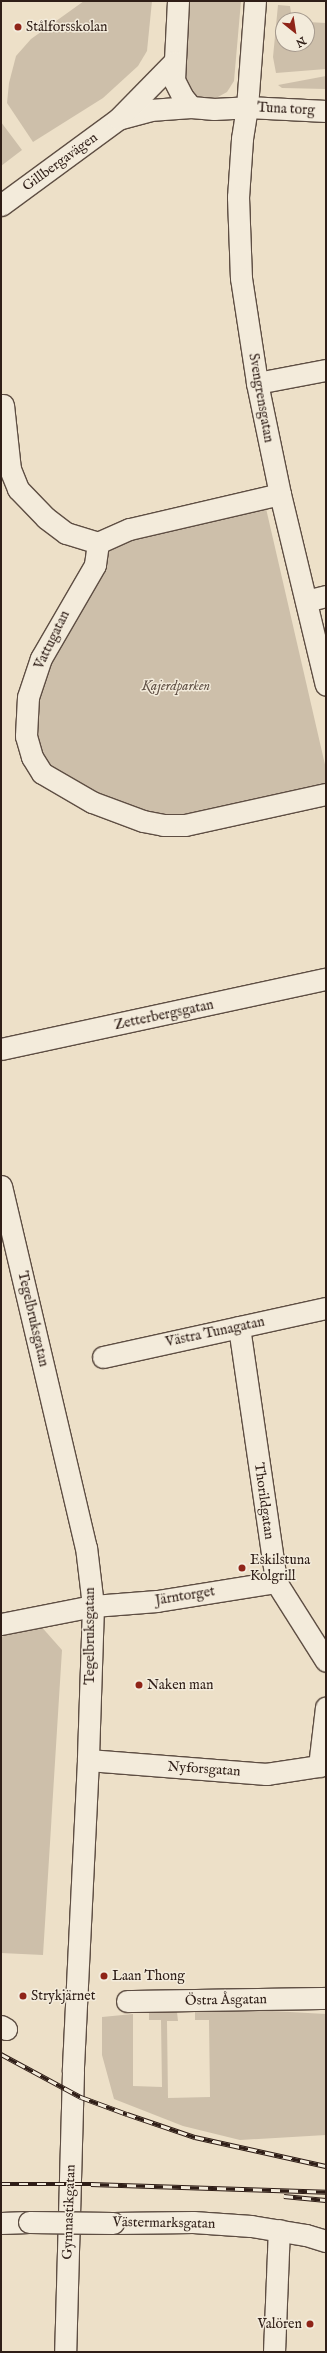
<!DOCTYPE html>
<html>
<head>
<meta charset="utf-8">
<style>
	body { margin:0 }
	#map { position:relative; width:327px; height:2353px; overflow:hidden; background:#ede0c8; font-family:"IM FELL English",serif }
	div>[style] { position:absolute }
	.green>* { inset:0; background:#cdbfaa }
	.roads { filter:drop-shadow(1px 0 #5e4e43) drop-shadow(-1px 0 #5e4e43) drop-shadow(0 1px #5e4e43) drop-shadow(0 -1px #5e4e43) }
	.minor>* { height:21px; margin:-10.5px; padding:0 10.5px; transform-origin:10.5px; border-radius:10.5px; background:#f3ebdb }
	.rail>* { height:4.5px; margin-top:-2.25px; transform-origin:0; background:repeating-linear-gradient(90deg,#f3ebdb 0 9px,#2f1e17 0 18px); box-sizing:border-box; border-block:1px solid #2f1e17 }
	.bridges { filter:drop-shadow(1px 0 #5e4e43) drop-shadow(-1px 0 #5e4e43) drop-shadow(0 1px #5e4e43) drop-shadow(0 -1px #5e4e43) }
	.minor-bridge>* { height:21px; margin:-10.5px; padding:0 10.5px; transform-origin:10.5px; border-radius:10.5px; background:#f3ebdb }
	.dots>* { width:11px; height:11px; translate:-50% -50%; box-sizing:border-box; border:2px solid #f3ebdb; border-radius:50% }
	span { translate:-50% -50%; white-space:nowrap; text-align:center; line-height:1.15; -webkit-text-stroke:3px #f3ebdb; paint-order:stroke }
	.poi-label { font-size:14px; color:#2f1e17 }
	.left { translate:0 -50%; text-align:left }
	.right { translate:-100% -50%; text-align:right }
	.street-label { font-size:14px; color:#2f1e17 }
	.park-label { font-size:14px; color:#5e4e43; font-style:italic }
	.frame { position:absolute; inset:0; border:2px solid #2f1e17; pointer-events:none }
	.north { position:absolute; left:275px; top:12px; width:40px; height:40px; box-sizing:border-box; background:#f3ebdb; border:1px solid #a5998d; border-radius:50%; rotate:150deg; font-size:11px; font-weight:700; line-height:16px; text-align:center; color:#2f1e17 }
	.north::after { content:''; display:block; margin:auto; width:14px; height:18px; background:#8f2418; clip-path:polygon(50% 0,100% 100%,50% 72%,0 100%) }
</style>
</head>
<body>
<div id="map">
	<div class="green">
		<i style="clip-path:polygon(84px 1px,152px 1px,147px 51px,138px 66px,103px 98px,33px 142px,7px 103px,9px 83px,16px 56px,31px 39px)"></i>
		<i style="clip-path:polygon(188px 1px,241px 1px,234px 81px,227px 92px,216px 98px,207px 100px,195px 96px,182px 81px)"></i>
		<i style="clip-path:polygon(278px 5px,290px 6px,292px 20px,283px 20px,283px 44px,307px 44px,307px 22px,326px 23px,326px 69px,276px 73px,273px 57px)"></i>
		<i style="clip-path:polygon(326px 76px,326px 89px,282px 88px,278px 85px)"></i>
		<i style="clip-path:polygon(1px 122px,22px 150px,1px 166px)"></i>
		<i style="clip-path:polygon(265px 504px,326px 769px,326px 785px,187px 817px,139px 811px,92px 794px,44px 765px,32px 747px,42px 663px,108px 552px,130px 534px)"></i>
		<i style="clip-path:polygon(39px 1624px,62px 1650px,43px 1955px,1px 1953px,1px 1637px)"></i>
		<i style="clip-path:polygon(218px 2008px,326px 2014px,326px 2135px,240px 2140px,183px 2126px,114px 2099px,102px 2055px,102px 2017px,133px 2014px,133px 2086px,162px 2087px,161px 2020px,149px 2020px,149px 2012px,177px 2012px,178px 2021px,167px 2021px,168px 2098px,210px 2097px,209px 2020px,195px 2020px,195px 2009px)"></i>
	</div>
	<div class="roads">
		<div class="minor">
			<i style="left:178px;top:1px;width:79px;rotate:92.9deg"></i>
			<i style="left:174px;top:80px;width:18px;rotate:63deg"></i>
			<i style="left:182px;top:96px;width:14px;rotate:51deg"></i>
			<i style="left:191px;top:107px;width:23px;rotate:5deg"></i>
			<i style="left:214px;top:109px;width:33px;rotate:-3deg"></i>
			<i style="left:247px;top:107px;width:106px;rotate:-85.7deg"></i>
			<i style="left:326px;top:111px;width:79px;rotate:-177.1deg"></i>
			<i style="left:247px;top:107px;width:32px;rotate:99deg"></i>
			<i style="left:242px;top:139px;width:58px;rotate:93.9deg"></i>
			<i style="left:238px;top:197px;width:81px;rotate:87.9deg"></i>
			<i style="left:241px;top:278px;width:106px;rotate:81.3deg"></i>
			<i style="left:257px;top:383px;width:113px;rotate:78.3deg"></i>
			<i style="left:280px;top:494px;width:196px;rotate:76.5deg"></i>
			<i style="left:121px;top:118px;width:30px;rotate:-15deg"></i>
			<i style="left:150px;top:110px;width:41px;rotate:-4.2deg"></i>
			<i style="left:1px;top:205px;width:145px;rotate:-36.3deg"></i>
			<i style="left:118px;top:119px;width:80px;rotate:-45.5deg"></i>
			<i style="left:257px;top:383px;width:70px;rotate:-10.7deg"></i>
			<i style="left:3px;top:405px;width:64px;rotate:83.8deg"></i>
			<i style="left:10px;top:469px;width:22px;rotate:68deg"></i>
			<i style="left:18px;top:489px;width:40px;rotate:46deg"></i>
			<i style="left:46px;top:518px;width:25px;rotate:37deg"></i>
			<i style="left:66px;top:533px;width:34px;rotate:17deg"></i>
			<i style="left:280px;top:494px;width:155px;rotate:166.9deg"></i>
			<i style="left:129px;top:529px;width:34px;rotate:156deg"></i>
			<i style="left:98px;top:543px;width:22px;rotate:98deg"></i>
			<i style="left:95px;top:565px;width:108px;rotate:120.1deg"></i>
			<i style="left:41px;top:658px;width:41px;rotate:108.4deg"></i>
			<i style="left:28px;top:697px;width:39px;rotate:93deg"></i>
			<i style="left:26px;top:736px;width:22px;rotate:74deg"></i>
			<i style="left:32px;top:757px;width:19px;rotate:58deg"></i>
			<i style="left:42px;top:773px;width:58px;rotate:30.1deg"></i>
			<i style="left:92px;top:802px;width:54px;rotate:20.4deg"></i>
			<i style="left:143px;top:821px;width:20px;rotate:11deg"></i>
			<i style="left:163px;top:825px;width:22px"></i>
			<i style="left:185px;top:825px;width:144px;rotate:-12.4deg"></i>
			<i style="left:306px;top:601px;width:21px;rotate:-14deg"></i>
			<i style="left:1px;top:1049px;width:332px;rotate:-12.2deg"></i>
			<i style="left:1px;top:1186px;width:371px;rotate:76.8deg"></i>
			<i style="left:86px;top:1547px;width:59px;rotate:83.2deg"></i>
			<i style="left:93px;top:1606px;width:154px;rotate:91.9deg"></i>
			<i style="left:88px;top:1760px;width:312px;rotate:92.8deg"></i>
			<i style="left:73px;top:2072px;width:280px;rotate:91.6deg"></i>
			<i style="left:239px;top:1327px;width:258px;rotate:81.7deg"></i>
			<i style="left:276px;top:1582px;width:93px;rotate:57.7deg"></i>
			<i style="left:103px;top:1357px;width:228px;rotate:-12.4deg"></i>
			<i style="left:1px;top:1624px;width:94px;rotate:-11.1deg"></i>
			<i style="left:93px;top:1606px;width:64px;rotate:-4.5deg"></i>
			<i style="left:157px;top:1601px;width:121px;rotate:-9.1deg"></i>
			<i style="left:88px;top:1760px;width:179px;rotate:4.5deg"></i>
			<i style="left:266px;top:1774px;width:54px;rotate:-8.6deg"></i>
			<i style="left:319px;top:1766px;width:59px;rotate:-83.2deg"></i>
			<i style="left:127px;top:2001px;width:199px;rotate:-0.9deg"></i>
			<i style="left:1px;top:2026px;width:6px;rotate:31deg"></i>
			<i style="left:1px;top:2223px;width:28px;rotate:-2deg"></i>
			<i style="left:113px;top:2223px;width:80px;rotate:-0.7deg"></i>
			<i style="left:193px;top:2222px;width:58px;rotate:3.9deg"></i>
			<i style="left:251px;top:2226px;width:56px;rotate:9.3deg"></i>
			<i style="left:306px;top:2235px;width:21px;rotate:17deg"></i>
			<i style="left:274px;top:2352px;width:122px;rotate:-87.7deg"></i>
		</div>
	</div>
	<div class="rail">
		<i style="left:1px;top:2054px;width:91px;rotate:28.3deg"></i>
		<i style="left:81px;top:2097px;width:49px;rotate:20.3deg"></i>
		<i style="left:127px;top:2114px;width:72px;rotate:18.7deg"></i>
		<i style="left:195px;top:2137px;width:134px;rotate:12.5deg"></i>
		<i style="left:1px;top:2184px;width:90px"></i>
		<i style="left:91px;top:2184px;width:235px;rotate:1.9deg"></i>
		<i style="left:284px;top:2196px;width:42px;rotate:5.4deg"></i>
	</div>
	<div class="bridges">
		<div class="minor-bridge">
			<i style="left:29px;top:2222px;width:84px;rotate:0.7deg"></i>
		</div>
	</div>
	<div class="dots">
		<i style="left:18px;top:27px;background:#8f2418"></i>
		<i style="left:242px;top:1568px;background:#8f2418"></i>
		<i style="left:139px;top:1685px;background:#8f2418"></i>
		<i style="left:104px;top:1976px;background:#8f2418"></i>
		<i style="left:23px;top:1996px;background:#8f2418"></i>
		<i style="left:310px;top:2324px;background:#8f2418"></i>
	</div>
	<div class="poi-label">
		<span class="left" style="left:26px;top:27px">Stålforsskolan</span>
		<span class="left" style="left:250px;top:1568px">Eskilstuna<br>Kolgrill</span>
		<span class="left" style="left:147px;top:1685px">Naken man</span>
		<span class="left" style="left:112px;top:1976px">Laan Thong</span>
		<span class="left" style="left:31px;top:1996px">Strykjärnet</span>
		<span class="right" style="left:302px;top:2324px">Valören</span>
	</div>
	<div class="street-label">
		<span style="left:286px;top:109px;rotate:3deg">Tuna torg</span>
		<span style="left:60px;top:162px;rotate:-36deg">Gillbergavägen</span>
		<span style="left:261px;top:398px;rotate:80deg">Svengrensgatan</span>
		<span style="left:52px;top:640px;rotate:-64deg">Vattugatan</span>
		<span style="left:164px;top:1015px;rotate:-12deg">Zetterbergsgatan</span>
		<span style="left:33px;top:1319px;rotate:77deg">Tegelbruksgatan</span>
		<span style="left:215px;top:1332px;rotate:-12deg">Västra Tunagatan</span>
		<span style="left:264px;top:1501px;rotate:82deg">Thorildgatan</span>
		<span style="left:185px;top:1596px;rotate:-9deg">Järntorget</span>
		<span style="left:90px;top:1636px;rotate:-90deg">Tegelbruksgatan</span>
		<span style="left:204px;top:1769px;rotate:4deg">Nyforsgatan</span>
		<span style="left:226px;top:2000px;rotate:-1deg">Östra Åsgatan</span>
		<span style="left:69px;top:2212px;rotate:-88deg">Gymnastikgatan</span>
		<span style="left:164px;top:2223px;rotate:1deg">Västermarksgatan</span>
	</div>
	<div class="park-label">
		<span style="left:176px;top:686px">Kajerdparken</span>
	</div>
	<div class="frame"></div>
	<div class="north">N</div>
</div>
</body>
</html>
